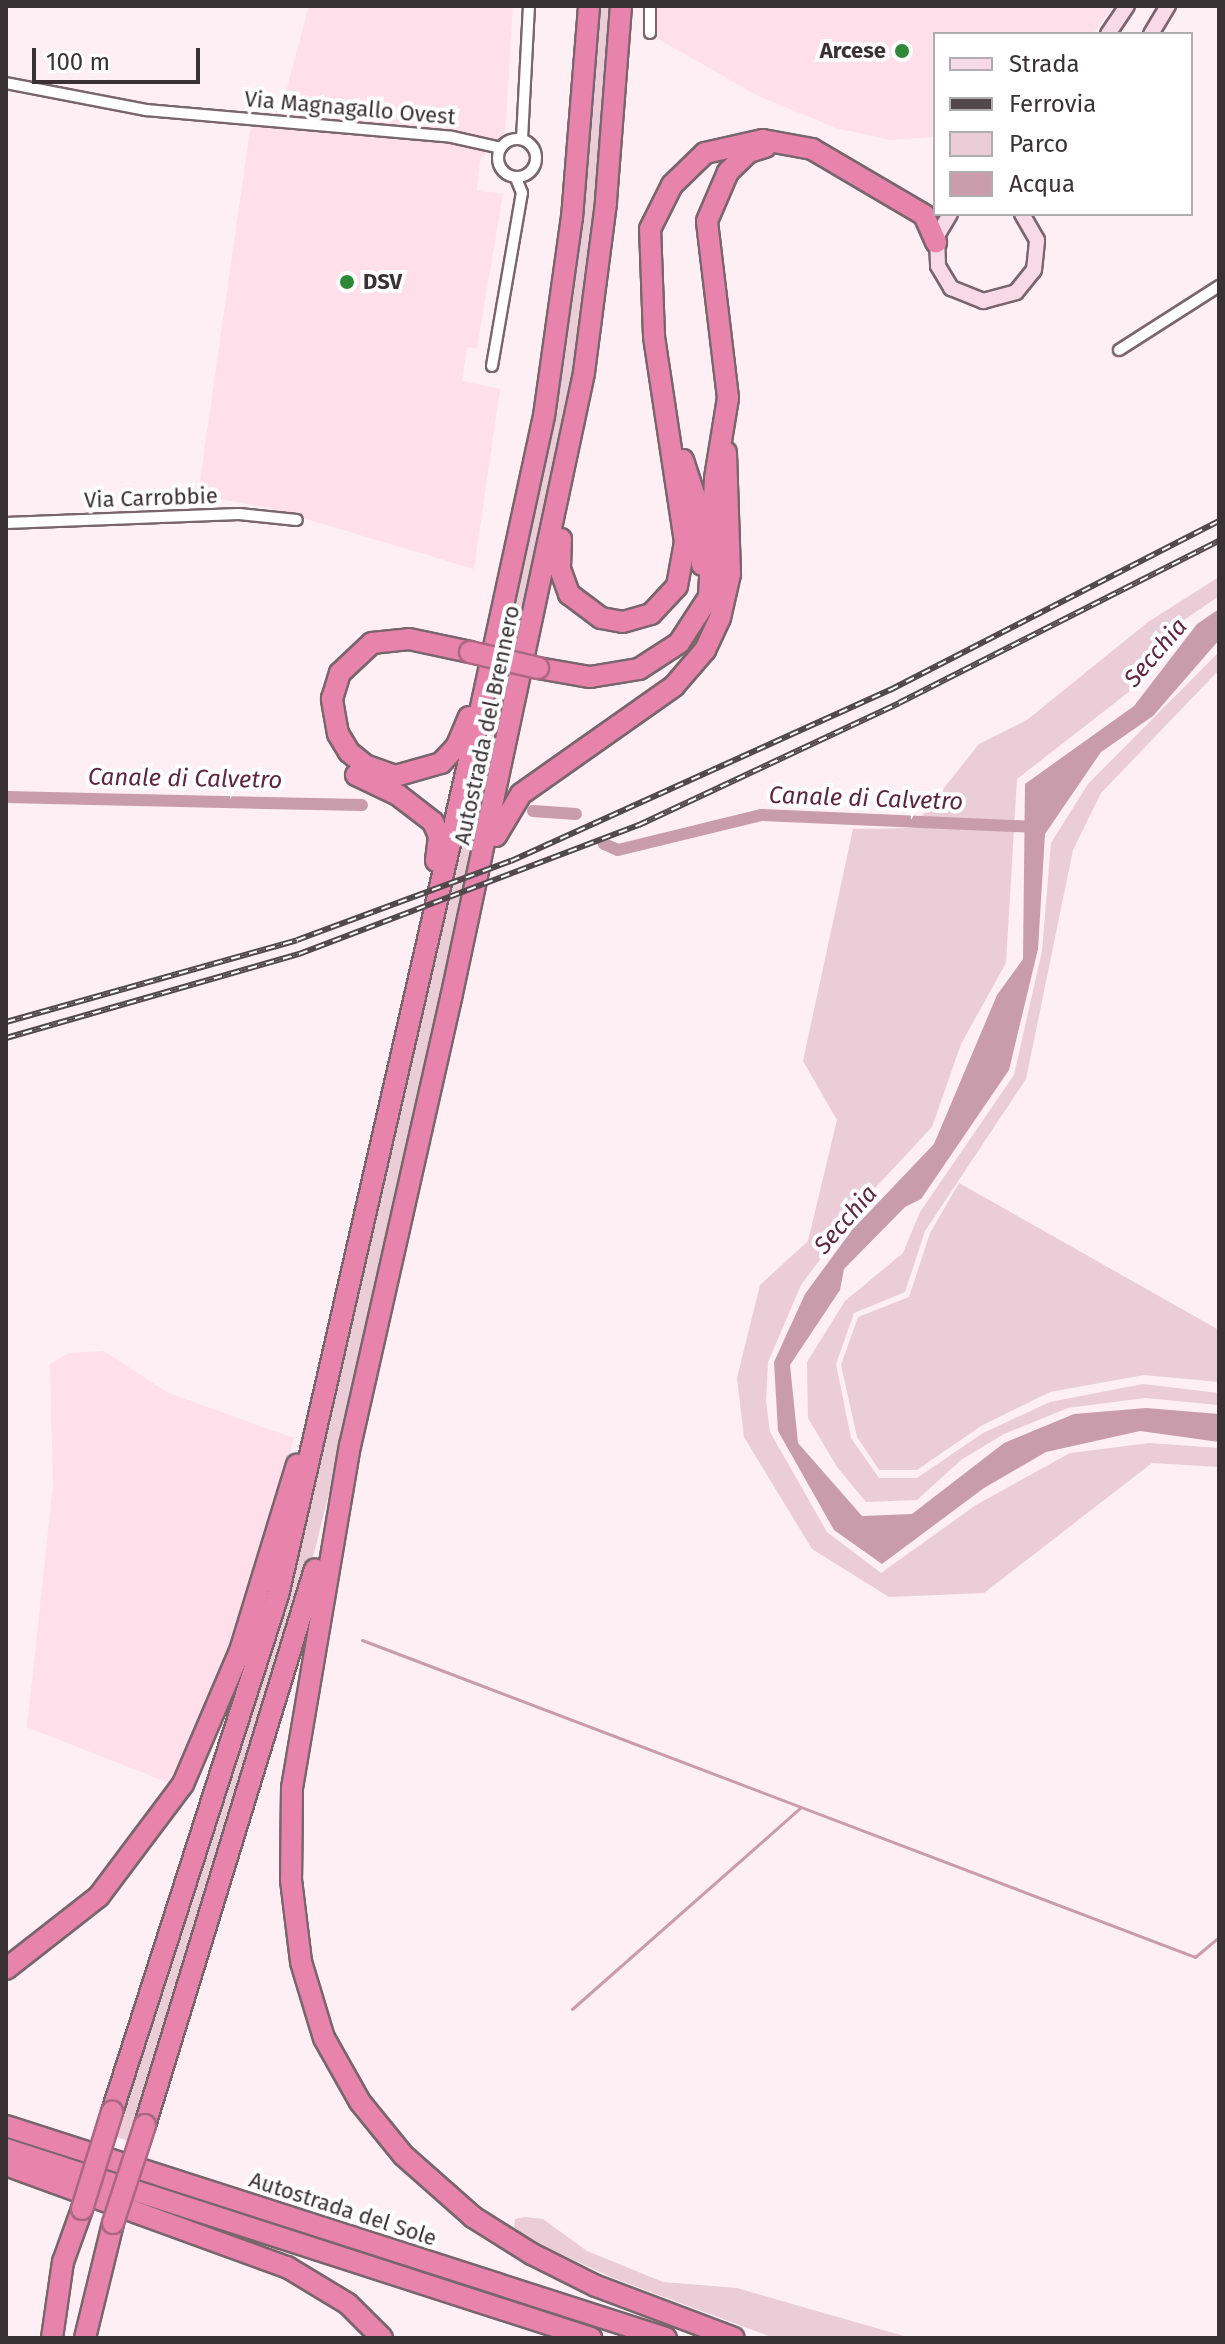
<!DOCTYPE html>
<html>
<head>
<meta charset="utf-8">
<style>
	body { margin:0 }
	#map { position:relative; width:1225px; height:2344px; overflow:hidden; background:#fdeff3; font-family:"Fira Sans",sans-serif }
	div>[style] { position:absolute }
	.built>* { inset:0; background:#ffdfea }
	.green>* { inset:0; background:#eacdd7 }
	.water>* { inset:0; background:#c99cac }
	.stream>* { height:3px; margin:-1.5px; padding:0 1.5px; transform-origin:1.5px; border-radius:1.5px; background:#c99cac }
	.canal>* { height:12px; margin:-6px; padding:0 6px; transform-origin:6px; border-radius:6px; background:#c99cac }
	.roads { filter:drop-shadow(2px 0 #79656c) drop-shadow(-2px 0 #79656c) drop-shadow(0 2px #79656c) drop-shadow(0 -2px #79656c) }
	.street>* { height:10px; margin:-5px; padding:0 5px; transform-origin:5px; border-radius:5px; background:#fff }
	.street>.ring { margin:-5px; padding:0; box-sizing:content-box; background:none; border:10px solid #fff; border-radius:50% }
	.secondary>* { height:14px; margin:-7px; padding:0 7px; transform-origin:7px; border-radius:7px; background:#f8dae6 }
	.highway>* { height:20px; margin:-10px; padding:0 10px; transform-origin:10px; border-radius:10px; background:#e884ac }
	.rail>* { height:6px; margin-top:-3px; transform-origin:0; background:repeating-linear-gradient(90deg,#fff 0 9px,#52494c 0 18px); box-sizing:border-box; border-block:2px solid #52494c }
	.bridges { filter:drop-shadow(2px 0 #ab6782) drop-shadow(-2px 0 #ab6782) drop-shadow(0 2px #ab6782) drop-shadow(0 -2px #ab6782) }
	.highway-bridge>* { height:20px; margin:-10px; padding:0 10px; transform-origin:10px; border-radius:10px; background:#e884ac }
	.dots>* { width:22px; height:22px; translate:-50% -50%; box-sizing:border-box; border:4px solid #fff; border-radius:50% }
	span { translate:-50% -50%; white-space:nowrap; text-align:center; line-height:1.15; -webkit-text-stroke:8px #fff; paint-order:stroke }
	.poi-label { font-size:22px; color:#3a3134; font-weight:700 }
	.right { translate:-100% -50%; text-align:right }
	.left { translate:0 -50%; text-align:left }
	.street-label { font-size:22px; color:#3a3134 }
	.water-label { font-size:24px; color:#5d253e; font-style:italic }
	.frame { position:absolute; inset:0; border:8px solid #3a3134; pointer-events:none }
	.legend { position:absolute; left:933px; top:32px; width:260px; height:184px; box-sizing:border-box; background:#fff; border:2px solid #b0adae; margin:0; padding:10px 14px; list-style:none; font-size:24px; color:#3a3134 }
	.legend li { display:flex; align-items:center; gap:16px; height:40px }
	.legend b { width:40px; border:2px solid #b0adae }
	.scale { position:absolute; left:32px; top:48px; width:168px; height:36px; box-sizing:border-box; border:4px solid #3a3134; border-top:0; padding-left:10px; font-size:24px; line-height:28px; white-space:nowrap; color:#3a3134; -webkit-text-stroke:6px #fff; paint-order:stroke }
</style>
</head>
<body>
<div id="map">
	<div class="built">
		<i style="clip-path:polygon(309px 6px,513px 6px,505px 132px,480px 160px,477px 190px,503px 194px,477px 348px,467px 347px,462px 381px,500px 389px,474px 569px,266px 507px,198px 495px,250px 130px,283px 103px)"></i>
		<i style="clip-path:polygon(651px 6px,1114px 6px,1093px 34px,935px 34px,935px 137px,891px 140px,836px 128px,756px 95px,650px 34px)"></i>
		<i style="clip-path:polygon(104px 1351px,168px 1393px,294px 1438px,242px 1625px,174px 1785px,27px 1727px,53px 1485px,50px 1364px,69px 1353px)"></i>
	</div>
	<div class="green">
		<i style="clip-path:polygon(594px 6px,612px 6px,611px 27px,592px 251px,558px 470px,352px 1401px,301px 1605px,131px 2142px,114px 2136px,224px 1779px,495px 681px)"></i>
		<i style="clip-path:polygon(1219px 577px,1219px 596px,1184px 620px,1130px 691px,1017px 779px,1006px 963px,961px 1044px,932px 1127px,864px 1200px,801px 1285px,768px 1362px,766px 1401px,770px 1432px,827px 1532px,881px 1573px,976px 1505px,1070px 1453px,1149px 1443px,1219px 1448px,1219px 1467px,1152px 1463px,984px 1593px,889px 1597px,812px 1549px,744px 1437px,737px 1378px,760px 1285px,808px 1241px,837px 1120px,803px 1061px,853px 829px,912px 828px,979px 744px,1027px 720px,1148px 622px)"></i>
		<i style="clip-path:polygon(1219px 652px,1219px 670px,1101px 793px,1073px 850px,1026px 1079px,925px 1231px,905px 1292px,854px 1313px,836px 1364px,851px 1438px,879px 1478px,917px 1478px,983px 1433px,1050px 1402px,1143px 1384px,1219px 1393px,1219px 1405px,1145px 1398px,1068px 1408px,1004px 1434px,961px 1460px,917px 1500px,866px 1502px,837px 1467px,808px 1418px,807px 1362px,845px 1301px,903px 1253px,920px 1212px,1014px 1075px,1042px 951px,1051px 843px,1088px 784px)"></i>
		<i style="clip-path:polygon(959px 1183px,1219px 1330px,1219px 1382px,1144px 1375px,1050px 1392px,981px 1426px,917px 1470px,879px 1470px,857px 1437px,841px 1365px,858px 1317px,909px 1297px,930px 1233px)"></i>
		<i style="clip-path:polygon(525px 2217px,543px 2219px,587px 2251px,663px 2282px,737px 2288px,911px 2338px,774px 2338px,613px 2278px,528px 2239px,514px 2227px,515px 2219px)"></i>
	</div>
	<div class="water">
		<i style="clip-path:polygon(1219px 609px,1219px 640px,1153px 716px,1101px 752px,1045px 834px,1038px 949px,1009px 1070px,921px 1199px,905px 1207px,844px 1269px,840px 1290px,790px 1365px,798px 1443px,862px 1516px,912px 1514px,1004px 1443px,1074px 1414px,1146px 1408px,1219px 1414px,1219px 1442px,1140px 1431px,1046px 1452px,984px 1488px,882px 1564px,834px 1530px,778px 1431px,774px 1362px,805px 1294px,852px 1230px,934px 1144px,997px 995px,1023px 959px,1025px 784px,1134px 706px,1197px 624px)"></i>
	</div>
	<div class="stream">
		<i style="left:362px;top:1640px;width:891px;rotate:20.83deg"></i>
		<i style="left:1195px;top:1957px;width:31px;rotate:-40deg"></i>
		<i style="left:572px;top:2009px;width:304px;rotate:-41.4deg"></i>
	</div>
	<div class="canal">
		<i style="left:6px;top:797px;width:356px;rotate:1.3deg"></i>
		<i style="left:533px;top:811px;width:43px;rotate:4deg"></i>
		<i style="left:604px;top:844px;width:15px;rotate:23deg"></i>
		<i style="left:618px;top:850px;width:148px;rotate:-13.7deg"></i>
		<i style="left:762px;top:815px;width:274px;rotate:2.5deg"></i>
	</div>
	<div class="roads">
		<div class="street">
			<i style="left:650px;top:33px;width:27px;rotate:-90deg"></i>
			<i style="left:6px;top:83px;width:143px;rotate:10.9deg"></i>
			<i style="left:146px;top:110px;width:307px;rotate:5deg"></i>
			<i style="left:452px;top:137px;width:50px;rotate:12.7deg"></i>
			<i class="ring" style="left:498px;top:139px;width:28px;height:28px"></i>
			<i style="left:522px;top:139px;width:133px;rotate:-87deg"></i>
			<i style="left:1119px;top:350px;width:119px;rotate:-32.6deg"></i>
			<i style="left:492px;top:366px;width:176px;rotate:-80.2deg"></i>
			<i style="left:522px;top:193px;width:16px;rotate:-112deg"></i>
			<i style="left:6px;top:523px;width:233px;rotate:-2.2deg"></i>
			<i style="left:239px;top:514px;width:58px;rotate:5.9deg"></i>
		</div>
		<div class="secondary">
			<i style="left:1108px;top:34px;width:34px;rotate:-56deg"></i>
			<i style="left:1151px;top:34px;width:33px;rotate:-59deg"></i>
			<i style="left:950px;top:214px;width:26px;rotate:121deg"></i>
			<i style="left:937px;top:236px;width:30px;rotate:88deg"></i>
			<i style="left:938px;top:266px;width:26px;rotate:59deg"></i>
			<i style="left:951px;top:288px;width:35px;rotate:22deg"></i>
			<i style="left:983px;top:301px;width:34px;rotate:-15deg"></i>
			<i style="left:1016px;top:292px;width:28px;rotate:-51deg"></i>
			<i style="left:1034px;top:270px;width:30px;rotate:-84deg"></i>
			<i style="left:1037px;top:240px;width:30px;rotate:-120deg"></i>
		</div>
		<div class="highway">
			<i style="left:621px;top:6px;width:198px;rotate:94.4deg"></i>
			<i style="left:606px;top:203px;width:171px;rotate:97.4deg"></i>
			<i style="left:584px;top:373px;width:639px;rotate:102.01deg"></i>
			<i style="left:451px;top:998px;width:458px;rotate:102.7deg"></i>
			<i style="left:350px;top:1445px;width:348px;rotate:99.6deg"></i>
			<i style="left:292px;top:1788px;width:92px;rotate:90.6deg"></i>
			<i style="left:291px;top:1880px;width:83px;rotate:83deg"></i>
			<i style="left:301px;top:1962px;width:79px;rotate:73.2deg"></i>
			<i style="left:324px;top:2038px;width:73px;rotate:60.6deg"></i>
			<i style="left:360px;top:2102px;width:68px;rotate:50.9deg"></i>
			<i style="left:403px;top:2155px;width:94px;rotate:41.5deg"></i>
			<i style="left:473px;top:2217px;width:70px;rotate:32.1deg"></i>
			<i style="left:532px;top:2254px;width:72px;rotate:26.6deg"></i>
			<i style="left:596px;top:2286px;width:147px;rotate:20.6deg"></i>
			<i style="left:683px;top:460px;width:38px;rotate:72deg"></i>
			<i style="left:695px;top:496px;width:69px;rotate:84.2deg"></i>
			<i style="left:561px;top:539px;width:30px;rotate:92deg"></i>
			<i style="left:560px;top:569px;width:27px;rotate:70deg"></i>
			<i style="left:569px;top:594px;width:40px;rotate:37deg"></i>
			<i style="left:601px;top:618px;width:22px;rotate:10deg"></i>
			<i style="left:623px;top:622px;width:29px;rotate:-16deg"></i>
			<i style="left:651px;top:614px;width:38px;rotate:-47deg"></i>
			<i style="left:677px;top:586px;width:45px;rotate:-79.7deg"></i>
			<i style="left:685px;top:542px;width:208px;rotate:-98.6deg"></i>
			<i style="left:654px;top:336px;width:107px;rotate:-92.1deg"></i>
			<i style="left:650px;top:229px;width:49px;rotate:-63.4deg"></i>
			<i style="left:672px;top:185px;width:46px;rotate:-44.1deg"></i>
			<i style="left:705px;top:153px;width:59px;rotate:-12.6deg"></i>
			<i style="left:763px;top:140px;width:50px;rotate:10.4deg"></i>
			<i style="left:812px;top:149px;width:130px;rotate:30.5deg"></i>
			<i style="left:924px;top:215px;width:30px;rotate:66deg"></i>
			<i style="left:538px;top:668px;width:53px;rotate:9.8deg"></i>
			<i style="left:590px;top:677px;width:50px;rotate:-9.3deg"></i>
			<i style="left:639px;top:669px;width:48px;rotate:-33deg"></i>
			<i style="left:679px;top:643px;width:55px;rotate:-56.9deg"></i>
			<i style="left:709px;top:597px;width:119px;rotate:-87.1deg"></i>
			<i style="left:715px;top:478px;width:81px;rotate:-80.8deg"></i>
			<i style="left:728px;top:398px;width:178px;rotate:-96.8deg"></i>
			<i style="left:707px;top:221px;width:53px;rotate:-66.8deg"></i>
			<i style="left:728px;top:172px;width:29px;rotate:-44deg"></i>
			<i style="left:749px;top:152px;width:17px;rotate:-17deg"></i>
			<i style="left:469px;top:717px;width:33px;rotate:113deg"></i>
			<i style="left:456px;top:747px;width:22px;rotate:133deg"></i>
			<i style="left:441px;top:763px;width:48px;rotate:164.2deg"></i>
			<i style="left:395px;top:776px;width:32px;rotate:-160deg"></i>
			<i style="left:365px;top:765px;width:21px;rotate:-141deg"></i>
			<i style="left:349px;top:752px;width:21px;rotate:-121deg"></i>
			<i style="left:338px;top:734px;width:36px;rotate:-100deg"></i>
			<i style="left:332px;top:699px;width:27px;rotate:-73deg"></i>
			<i style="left:340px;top:673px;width:44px;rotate:-43.2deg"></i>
			<i style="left:372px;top:643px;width:37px;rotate:-6deg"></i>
			<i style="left:409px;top:639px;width:62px;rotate:12deg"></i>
			<i style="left:356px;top:775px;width:47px;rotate:25.5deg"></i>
			<i style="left:398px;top:795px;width:44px;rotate:37.6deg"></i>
			<i style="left:433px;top:822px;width:15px;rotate:67deg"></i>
			<i style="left:439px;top:836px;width:25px;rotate:97deg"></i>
			<i style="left:496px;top:836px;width:49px;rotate:-59.2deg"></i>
			<i style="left:521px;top:794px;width:187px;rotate:-35.2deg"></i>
			<i style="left:674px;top:686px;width:48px;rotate:-49.3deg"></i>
			<i style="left:705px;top:650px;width:35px;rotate:-65deg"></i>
			<i style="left:720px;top:618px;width:45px;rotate:-77.2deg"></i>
			<i style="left:730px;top:574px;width:122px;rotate:-91.9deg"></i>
			<i style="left:6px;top:1969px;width:118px;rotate:-38.1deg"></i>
			<i style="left:99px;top:1896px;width:140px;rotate:-53.1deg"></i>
			<i style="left:183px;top:1784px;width:145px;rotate:-66.8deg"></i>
			<i style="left:240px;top:1651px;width:195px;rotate:-73deg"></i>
			<i style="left:112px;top:2112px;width:543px;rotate:-72.2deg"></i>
			<i style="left:278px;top:1595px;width:897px;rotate:-77.11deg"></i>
			<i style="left:478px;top:721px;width:312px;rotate:-77.8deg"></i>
			<i style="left:544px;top:416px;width:200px;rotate:-82deg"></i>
			<i style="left:572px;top:218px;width:213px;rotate:-85.4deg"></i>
			<i style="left:145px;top:2125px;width:581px;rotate:-73deg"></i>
			<i style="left:6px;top:2126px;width:693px;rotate:17.81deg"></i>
			<i style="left:6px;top:2149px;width:615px;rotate:17.9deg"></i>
			<i style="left:6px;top:2165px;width:299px;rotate:20deg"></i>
			<i style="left:287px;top:2267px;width:71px;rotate:31.2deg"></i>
			<i style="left:348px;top:2304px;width:48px;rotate:45deg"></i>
			<i style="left:52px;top:2338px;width:77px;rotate:-81.8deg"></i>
			<i style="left:63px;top:2262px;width:56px;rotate:-70.3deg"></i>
			<i style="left:85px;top:2338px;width:118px;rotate:-76.3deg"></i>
		</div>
	</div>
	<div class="rail">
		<i style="left:6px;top:1022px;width:302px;rotate:-15.7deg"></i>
		<i style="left:297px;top:940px;width:228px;rotate:-20.3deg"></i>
		<i style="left:511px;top:861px;width:416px;rotate:-24.3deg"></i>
		<i style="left:890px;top:690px;width:370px;rotate:-27.2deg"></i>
		<i style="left:6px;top:1038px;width:305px;rotate:-16deg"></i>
		<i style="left:299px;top:954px;width:364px;rotate:-20.8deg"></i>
		<i style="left:639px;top:825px;width:287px;rotate:-25.1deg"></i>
		<i style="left:899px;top:703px;width:359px;rotate:-26.9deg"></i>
	</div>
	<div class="bridges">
		<div class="highway-bridge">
			<i style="left:470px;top:652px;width:70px;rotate:13.2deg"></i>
			<i style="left:82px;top:2209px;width:102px;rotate:-72.8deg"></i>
			<i style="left:113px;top:2223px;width:103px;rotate:-71.9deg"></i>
		</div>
	</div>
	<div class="dots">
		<i style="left:902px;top:51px;background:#2d8838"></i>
		<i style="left:347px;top:282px;background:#2d8838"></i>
	</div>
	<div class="poi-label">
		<span class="right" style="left:886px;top:51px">Arcese</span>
		<span class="left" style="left:363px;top:282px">DSV</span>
	</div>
	<div class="street-label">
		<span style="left:350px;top:108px;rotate:5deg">Via Magnagallo Ovest</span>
		<span style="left:151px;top:498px;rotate:-2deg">Via Carrobbie</span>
		<span style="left:487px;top:725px;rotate:-78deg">Autostrada del Brennero</span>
		<span style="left:343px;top:2209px;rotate:18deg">Autostrada del Sole</span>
	</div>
	<div class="water-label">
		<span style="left:1156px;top:653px;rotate:-49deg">Secchia</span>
		<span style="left:185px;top:779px;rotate:1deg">Canale di Calvetro</span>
		<span style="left:866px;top:799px;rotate:2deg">Canale di Calvetro</span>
		<span style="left:846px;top:1220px;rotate:-49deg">Secchia</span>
	</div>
	<div class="frame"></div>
	<ul class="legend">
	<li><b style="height:10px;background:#f8dae6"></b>Strada</li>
	<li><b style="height:10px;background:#52494c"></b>Ferrovia</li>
	<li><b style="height:22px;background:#eacdd7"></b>Parco</li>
	<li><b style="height:22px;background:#c99cac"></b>Acqua</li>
	</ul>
	<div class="scale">100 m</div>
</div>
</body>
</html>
